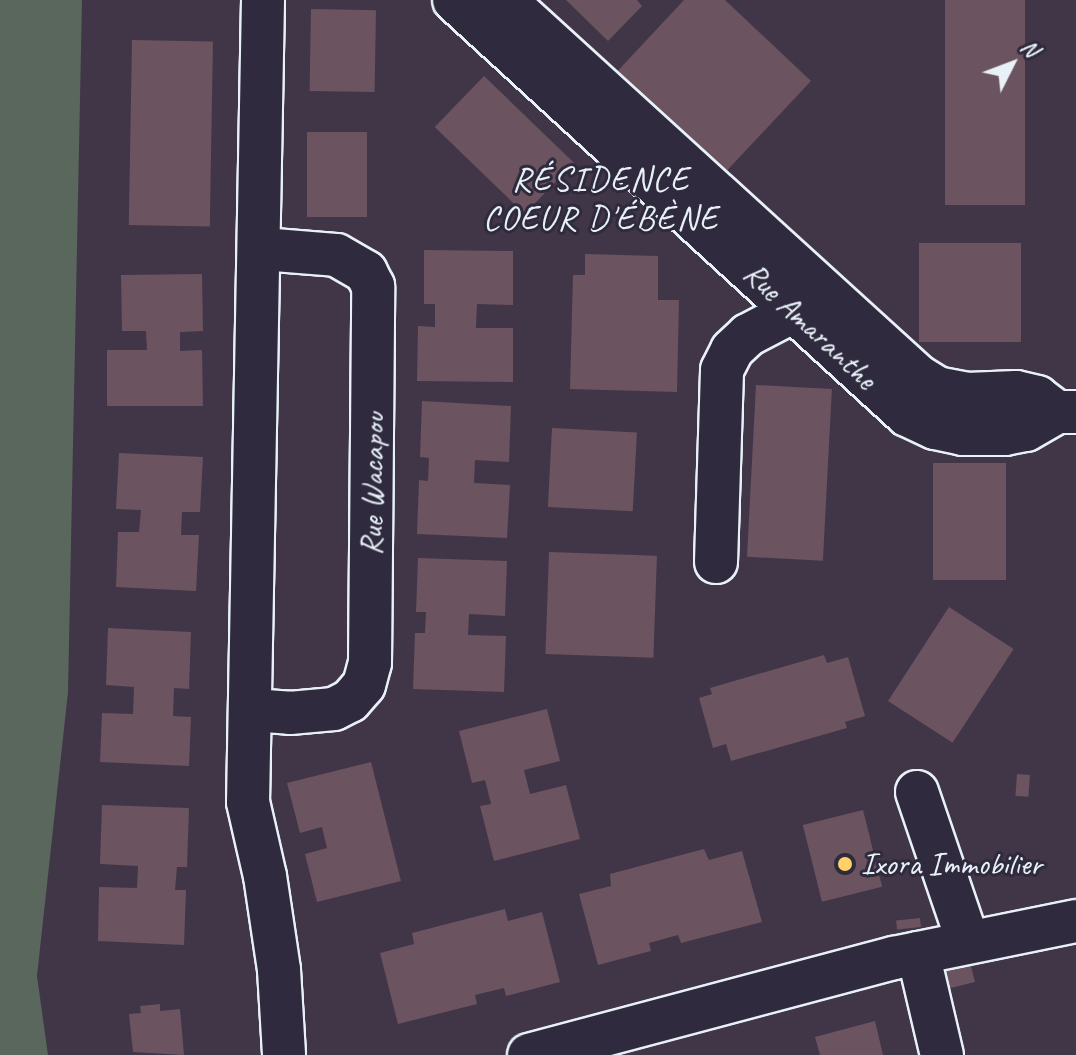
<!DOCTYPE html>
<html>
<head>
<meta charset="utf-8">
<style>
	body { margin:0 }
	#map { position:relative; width:1076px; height:1055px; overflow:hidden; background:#413647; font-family:Caveat,sans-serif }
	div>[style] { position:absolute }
	.green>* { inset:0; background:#5a675d }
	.building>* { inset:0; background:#6b535f; transform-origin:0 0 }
	.roads { filter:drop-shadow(2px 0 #e8f1f8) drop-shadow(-2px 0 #e8f1f8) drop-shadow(0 2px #e8f1f8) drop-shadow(0 -2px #e8f1f8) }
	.minor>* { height:42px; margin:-21px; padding:0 21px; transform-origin:21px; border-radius:21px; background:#2f2a3d }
	.dots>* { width:22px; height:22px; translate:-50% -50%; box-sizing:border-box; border:4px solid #2f2a3d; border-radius:50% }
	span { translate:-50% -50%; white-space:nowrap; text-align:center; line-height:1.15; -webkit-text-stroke:6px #2f2a3d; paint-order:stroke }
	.street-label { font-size:32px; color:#e8f1f8 }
	.poi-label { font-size:32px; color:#e8f1f8 }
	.left { translate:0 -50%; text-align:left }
	.neighbourhood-label { font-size:34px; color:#e8f1f8; letter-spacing:2px }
	.north { position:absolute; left:972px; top:24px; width:80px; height:80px; -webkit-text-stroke:6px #2f2a3d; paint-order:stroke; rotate:48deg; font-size:22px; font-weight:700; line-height:32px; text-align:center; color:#e8f1f8 }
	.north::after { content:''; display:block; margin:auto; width:28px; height:36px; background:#e8f1f8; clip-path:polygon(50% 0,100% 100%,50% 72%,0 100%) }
</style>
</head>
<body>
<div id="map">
	<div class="green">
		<i style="clip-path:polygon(0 0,82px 0,68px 692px,37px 976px,48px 1055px,0 1055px)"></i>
	</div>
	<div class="building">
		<i style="clip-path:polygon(566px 0,637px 0,642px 6px,608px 41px)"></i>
		<i style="clip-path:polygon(684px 0,725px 0,811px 81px,719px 179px,612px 77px)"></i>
		<i style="left:945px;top:0;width:80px;height:205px"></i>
		<i style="left:311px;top:9px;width:65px;height:82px;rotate:1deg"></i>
		<i style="left:132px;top:40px;width:81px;height:185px;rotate:1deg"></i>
		<i style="left:484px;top:76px;width:125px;height:71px;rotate:44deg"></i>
		<i style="left:307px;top:132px;width:60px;height:85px"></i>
		<i style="left:919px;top:243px;width:102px;height:99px"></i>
		<i style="clip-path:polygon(424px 250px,513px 251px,513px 305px,477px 304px,476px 328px,513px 328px,513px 382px,417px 381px,418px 326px,435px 327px,435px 304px,424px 304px)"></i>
		<i style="clip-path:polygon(585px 254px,658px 256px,658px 300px,679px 300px,677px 392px,570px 389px,573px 275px,585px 275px)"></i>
		<i style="clip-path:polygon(202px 274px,203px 331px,180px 332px,180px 351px,202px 350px,203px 406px,107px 406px,107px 350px,147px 350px,146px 331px,122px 331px,121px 275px)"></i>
		<i style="left:756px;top:385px;width:76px;height:172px;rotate:3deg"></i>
		<i style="clip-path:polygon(422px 401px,511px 406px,509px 462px,475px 460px,474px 483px,510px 485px,507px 538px,417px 534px,419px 480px,428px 481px,429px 458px,420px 457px)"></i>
		<i style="left:552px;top:428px;width:85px;height:79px;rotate:3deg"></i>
		<i style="clip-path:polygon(119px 453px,203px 457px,200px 512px,182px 512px,181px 535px,199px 535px,196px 591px,116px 587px,118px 532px,139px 532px,141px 510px,116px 509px)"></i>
		<i style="left:1006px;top:463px;width:117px;height:73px;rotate:90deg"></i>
		<i style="left:549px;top:552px;width:108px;height:102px;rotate:2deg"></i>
		<i style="clip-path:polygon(418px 558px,507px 561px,505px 616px,469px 614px,468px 635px,506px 636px,504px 692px,413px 689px,415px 633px,425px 633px,426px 612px,416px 612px)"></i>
		<i style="left:949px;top:607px;width:77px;height:112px;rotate:33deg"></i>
		<i style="clip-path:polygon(108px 628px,191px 632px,189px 689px,174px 688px,173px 716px,191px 717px,189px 766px,100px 762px,102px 713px,133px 714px,134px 687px,106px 685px)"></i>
		<i style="clip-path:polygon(824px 655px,827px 663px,848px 657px,865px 716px,845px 722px,847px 728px,731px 761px,726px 744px,713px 748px,699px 698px,712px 694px,710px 688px)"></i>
		<i style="clip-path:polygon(547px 709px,560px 761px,524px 770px,530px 794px,566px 785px,580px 839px,494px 861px,480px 806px,491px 804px,485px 780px,472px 783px,459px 731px)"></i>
		<i style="clip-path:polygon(371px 762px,401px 881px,317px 902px,305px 854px,327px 848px,322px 827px,300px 833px,287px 783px)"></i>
		<i style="left:1017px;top:774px;width:13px;height:22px;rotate:4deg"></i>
		<i style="clip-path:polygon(102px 805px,189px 808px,187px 867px,177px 867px,175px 890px,186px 890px,184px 945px,98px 941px,99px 887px,137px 888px,138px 866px,100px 864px)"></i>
		<i style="left:863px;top:810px;width:79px;height:62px;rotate:76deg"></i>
		<i style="clip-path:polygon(704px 849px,709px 860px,742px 851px,762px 922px,681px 943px,678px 935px,649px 943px,651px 951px,598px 965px,579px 894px,611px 886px,610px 874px)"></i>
		<i style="clip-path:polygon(505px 909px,508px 921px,542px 912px,560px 982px,506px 996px,504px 988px,475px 995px,477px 1004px,398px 1024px,380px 953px,414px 944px,412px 933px)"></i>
		<i style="left:920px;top:918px;width:9px;height:24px;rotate:84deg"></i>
		<i style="clip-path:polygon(968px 954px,975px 982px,951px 988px,945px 985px,939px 967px)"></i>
		<i style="clip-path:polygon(160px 1004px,160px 1011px,180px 1009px,184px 1055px,133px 1052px,129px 1014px,141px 1013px,140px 1006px)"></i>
		<i style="clip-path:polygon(875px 1021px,883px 1055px,820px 1055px,815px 1037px)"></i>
	</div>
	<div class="roads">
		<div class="minor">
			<i style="left:263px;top:0;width:802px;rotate:91.07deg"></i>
			<i style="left:248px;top:802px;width:76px;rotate:77.1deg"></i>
			<i style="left:265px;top:876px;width:95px;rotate:81.5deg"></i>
			<i style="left:279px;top:970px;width:85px;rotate:86.6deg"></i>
			<i style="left:454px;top:0;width:614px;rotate:42.49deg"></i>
			<i style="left:907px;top:415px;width:31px;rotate:25deg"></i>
			<i style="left:935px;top:428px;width:29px;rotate:12deg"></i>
			<i style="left:963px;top:434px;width:42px"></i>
			<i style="left:1005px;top:434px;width:21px;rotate:-11deg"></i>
			<i style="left:1026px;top:430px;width:36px;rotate:-30deg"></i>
			<i style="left:505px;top:0;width:559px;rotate:42.32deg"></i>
			<i style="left:918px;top:376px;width:22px;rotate:32deg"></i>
			<i style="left:937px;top:388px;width:31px;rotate:11deg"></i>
			<i style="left:967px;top:394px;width:49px;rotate:-2.3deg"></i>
			<i style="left:1016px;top:392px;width:22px;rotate:13deg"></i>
			<i style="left:1037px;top:397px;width:25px;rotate:37deg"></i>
			<i style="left:1057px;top:412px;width:19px"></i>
			<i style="left:716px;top:562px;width:192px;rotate:-88.2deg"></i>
			<i style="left:722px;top:370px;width:22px;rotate:-63deg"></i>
			<i style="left:732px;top:350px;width:22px;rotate:-43deg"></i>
			<i style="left:748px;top:335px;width:52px;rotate:-27.6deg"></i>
			<i style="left:251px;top:710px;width:39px;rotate:4deg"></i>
			<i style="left:290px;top:713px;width:44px;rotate:-5.2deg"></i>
			<i style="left:334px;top:709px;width:18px;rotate:-27deg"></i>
			<i style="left:350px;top:701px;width:21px;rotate:-49deg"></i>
			<i style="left:364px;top:685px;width:23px;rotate:-75deg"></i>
			<i style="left:370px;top:663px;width:377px;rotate:-89.5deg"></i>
			<i style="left:373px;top:286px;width:16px;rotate:-117deg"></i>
			<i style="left:366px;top:272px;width:34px;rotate:-150deg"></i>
			<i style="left:336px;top:255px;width:75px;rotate:-175.4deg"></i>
			<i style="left:917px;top:792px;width:158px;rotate:71.2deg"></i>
			<i style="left:918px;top:953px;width:105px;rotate:76.8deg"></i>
			<i style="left:529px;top:1055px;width:378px;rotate:-14.9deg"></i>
			<i style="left:894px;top:958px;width:186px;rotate:-11.5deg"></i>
		</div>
	</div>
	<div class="dots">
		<i style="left:845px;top:864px;background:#ffd166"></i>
	</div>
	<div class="street-label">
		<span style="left:810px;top:326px;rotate:43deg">Rue Amaranthe</span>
		<span style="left:373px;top:484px;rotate:-89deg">Rue Wacapou</span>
	</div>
	<div class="poi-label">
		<span class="left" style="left:861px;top:864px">Ixora Immobilier</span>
	</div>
	<div class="neighbourhood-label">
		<span style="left:601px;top:198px">RÉSIDENCE<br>COEUR D'ÉBÈNE</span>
	</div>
	<div class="north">N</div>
</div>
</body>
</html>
